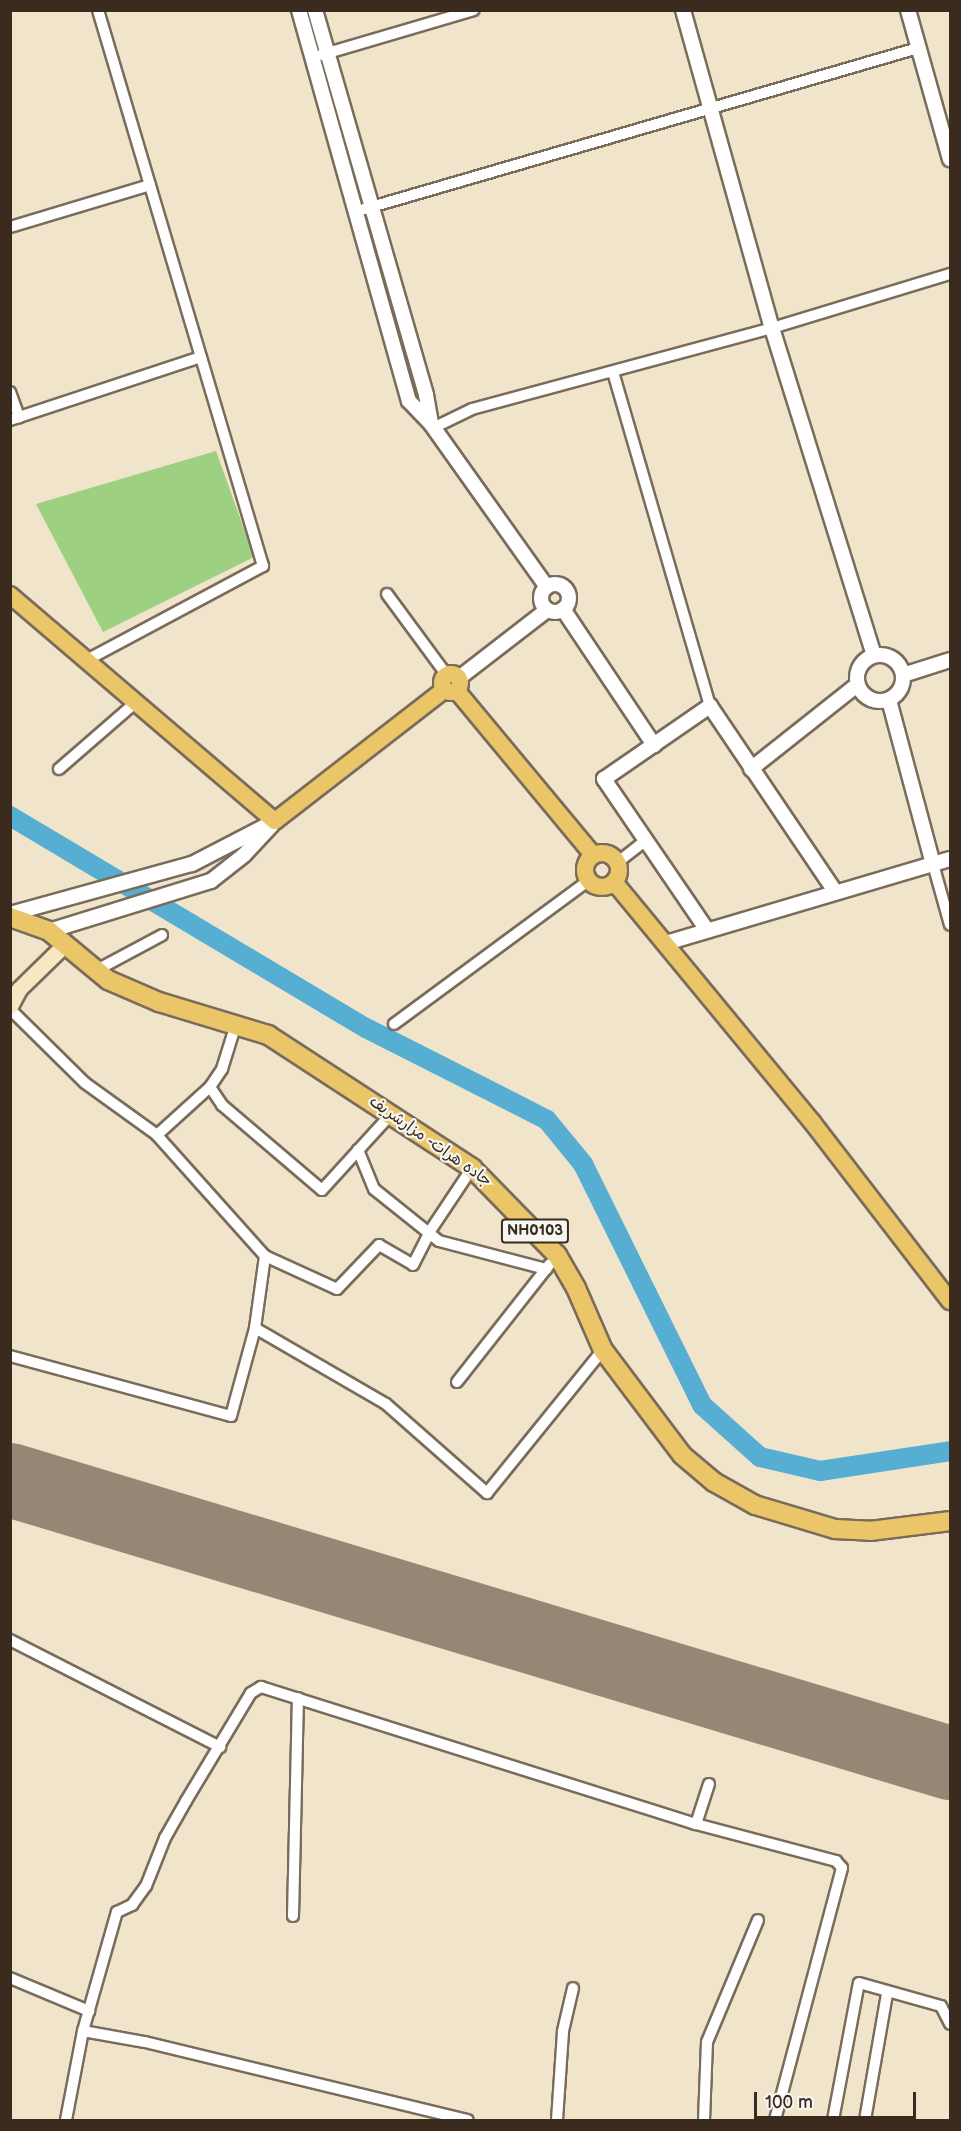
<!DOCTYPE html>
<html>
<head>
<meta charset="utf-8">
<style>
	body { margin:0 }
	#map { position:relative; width:961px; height:2131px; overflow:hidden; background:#f0e4cb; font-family:"Balsamiq Sans","Playpen Sans Arabic",sans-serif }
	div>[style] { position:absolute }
	.green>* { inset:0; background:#9dd080 }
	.river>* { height:20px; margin:-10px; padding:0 10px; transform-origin:10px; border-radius:10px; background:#56aed3 }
	.runway>* { height:74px; margin:-37px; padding:0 37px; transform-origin:37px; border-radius:37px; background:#968774 }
	.roads { filter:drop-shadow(2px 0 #7a6b5b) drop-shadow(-2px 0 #7a6b5b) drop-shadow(0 2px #7a6b5b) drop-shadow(0 -2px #7a6b5b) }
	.minor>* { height:10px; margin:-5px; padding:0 5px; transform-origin:5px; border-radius:5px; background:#fff }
	.tertiary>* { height:14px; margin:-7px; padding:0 7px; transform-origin:7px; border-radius:7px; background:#fff }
	.tertiary>.ring { margin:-7px; padding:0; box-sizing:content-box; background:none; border:14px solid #fff; border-radius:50% }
	.secondary>* { height:15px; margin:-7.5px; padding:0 7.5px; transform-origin:7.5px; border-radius:7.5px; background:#f7e8c3 }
	.primary>* { height:16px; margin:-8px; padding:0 8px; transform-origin:8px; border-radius:8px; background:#ebc669 }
	.primary>.ring { margin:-8px; padding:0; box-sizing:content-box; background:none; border:16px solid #ebc669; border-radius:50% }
	.trunk>* { height:18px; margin:-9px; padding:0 9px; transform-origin:9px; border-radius:9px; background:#ebc669 }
	span { translate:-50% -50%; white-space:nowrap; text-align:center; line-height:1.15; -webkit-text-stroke:4.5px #f6f6f2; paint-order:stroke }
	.shield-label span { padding:2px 4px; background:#f6f6f2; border:2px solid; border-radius:4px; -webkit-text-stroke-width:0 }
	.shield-label { font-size:15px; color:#3b2a1e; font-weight:700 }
	.street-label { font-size:16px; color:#3b2a1e }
	.frame { position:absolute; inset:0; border:12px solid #3b2a1e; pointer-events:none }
	.scale { position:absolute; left:754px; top:2092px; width:162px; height:27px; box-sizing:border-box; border:3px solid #3b2a1e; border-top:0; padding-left:8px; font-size:18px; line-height:21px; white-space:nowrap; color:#3b2a1e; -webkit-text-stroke:4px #f6f6f2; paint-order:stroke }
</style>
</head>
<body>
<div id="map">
	<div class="green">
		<i style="clip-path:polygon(216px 451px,254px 557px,103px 632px,36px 504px)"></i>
	</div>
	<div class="river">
		<i style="left:10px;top:816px;width:414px;rotate:30.8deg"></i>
		<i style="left:366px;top:1028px;width:203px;rotate:26.9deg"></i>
		<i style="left:547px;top:1120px;width:57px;rotate:50.7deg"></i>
		<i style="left:583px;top:1164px;width:269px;rotate:63.7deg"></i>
		<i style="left:702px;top:1405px;width:78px;rotate:41.9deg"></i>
		<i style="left:760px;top:1457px;width:62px;rotate:13.1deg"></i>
		<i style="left:820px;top:1471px;width:132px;rotate:-8.7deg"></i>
	</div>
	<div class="runway">
		<i style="left:10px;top:1480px;width:982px;rotate:16.76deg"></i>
	</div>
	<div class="roads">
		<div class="minor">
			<i style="left:321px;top:55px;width:159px;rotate:-16.4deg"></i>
			<i style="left:354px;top:212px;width:587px;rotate:-16.21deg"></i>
			<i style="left:10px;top:227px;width:146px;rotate:-16.7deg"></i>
			<i style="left:613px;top:372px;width:348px;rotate:73.8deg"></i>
			<i style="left:10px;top:392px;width:27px;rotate:70deg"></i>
			<i style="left:10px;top:420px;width:201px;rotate:-18.3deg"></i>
			<i style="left:433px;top:428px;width:43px;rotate:-26deg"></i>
			<i style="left:472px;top:409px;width:311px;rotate:-15.1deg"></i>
			<i style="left:772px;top:328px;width:186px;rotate:-16.9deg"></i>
			<i style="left:387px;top:594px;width:99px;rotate:53.6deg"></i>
			<i style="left:85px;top:661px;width:202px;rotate:-28.1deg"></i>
			<i style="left:263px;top:566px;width:580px;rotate:-106.53deg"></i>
			<i style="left:59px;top:769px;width:101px;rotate:-41deg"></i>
			<i style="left:618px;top:862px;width:36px;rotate:-38deg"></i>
			<i style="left:933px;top:864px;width:63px;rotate:74.4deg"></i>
			<i style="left:95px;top:971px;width:76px;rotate:-28.2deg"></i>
			<i style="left:10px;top:1009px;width:105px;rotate:44.6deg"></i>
			<i style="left:85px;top:1083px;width:89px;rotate:35.8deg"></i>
			<i style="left:394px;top:1024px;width:241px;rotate:-36.4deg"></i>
			<i style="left:210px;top:1087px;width:22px;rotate:56deg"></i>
			<i style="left:222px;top:1105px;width:131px;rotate:40.4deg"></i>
			<i style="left:322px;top:1190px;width:104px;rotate:-47.7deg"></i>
			<i style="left:358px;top:1150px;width:42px;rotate:67.7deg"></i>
			<i style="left:374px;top:1189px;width:83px;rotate:38.7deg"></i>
			<i style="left:439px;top:1241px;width:111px;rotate:14.7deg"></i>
			<i style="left:265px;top:1256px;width:79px;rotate:24.6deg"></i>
			<i style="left:337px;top:1289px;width:61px;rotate:-46.3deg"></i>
			<i style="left:379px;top:1245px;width:39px;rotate:30deg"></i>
			<i style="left:413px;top:1265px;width:38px;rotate:-63deg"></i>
			<i style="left:430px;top:1231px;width:76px;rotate:-56.3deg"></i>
			<i style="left:255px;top:1328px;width:151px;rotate:30.1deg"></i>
			<i style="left:386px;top:1404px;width:135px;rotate:41.4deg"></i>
			<i style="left:487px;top:1493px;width:184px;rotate:-51deg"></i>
			<i style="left:10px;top:1356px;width:229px;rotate:15.2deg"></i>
			<i style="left:231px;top:1416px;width:91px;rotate:-74.7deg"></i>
			<i style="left:255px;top:1328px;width:73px;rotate:-82.1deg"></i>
			<i style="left:265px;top:1256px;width:162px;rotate:-131.8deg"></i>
			<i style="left:157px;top:1135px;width:72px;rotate:-42.2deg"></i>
			<i style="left:210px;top:1087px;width:22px;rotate:-56deg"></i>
			<i style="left:222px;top:1069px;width:47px;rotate:-72.7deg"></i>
			<i style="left:457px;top:1382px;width:150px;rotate:-51.8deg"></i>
			<i style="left:10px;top:1640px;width:236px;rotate:27deg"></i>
			<i style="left:696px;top:1824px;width:42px;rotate:-72deg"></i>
			<i style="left:293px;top:1916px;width:218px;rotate:-88.7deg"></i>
			<i style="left:10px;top:1978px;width:86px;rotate:22.7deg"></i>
			<i style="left:83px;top:2031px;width:63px;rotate:10.1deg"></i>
			<i style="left:145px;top:2042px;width:332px;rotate:13.6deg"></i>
			<i style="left:66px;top:2120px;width:91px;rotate:-79.2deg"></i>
			<i style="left:83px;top:2031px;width:124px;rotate:-74.1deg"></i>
			<i style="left:117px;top:1912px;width:17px;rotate:-25deg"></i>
			<i style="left:132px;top:1905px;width:24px;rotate:-54deg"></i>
			<i style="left:146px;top:1886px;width:52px;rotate:-68.4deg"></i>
			<i style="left:165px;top:1838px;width:43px;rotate:-60.4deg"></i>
			<i style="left:186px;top:1801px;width:126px;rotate:-59deg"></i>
			<i style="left:251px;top:1693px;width:12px;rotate:-31deg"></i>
			<i style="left:261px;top:1687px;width:456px;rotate:17.5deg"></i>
			<i style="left:696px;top:1824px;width:145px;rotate:14.8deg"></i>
			<i style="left:836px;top:1861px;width:9px;rotate:49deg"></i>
			<i style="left:842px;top:1868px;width:261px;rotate:104.9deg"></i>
			<i style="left:557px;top:2120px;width:89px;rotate:-86.1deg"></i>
			<i style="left:563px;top:2031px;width:44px;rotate:-76.9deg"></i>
			<i style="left:704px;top:2120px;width:78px;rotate:-87.8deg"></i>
			<i style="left:707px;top:2042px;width:132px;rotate:-67.3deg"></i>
			<i style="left:833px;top:2120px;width:139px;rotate:-79.3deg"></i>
			<i style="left:859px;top:1983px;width:85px;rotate:15.7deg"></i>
			<i style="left:941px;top:2006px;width:20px;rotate:63deg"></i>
			<i style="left:865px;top:2120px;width:128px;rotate:-80.1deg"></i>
		</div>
		<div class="tertiary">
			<i style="left:299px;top:10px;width:406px;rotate:74.3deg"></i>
			<i style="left:409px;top:401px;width:32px;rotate:46deg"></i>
			<i style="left:431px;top:424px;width:200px;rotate:54.6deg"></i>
			<i style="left:315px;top:10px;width:401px;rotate:73.9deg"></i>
			<i style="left:426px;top:395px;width:29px;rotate:80deg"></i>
			<i style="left:683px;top:10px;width:330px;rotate:74.4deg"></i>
			<i style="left:772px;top:328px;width:343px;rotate:72.7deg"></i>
			<i style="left:908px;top:10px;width:155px;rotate:74.3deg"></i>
			<i class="ring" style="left:541px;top:584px;width:14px;height:14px"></i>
			<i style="left:563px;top:609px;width:164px;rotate:56.2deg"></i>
			<i class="ring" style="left:857px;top:655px;width:32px;height:32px"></i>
			<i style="left:903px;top:675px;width:49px;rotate:-17.7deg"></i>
			<i style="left:459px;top:678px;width:111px;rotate:-37.7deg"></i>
			<i style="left:889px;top:700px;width:170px;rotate:75deg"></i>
			<i style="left:751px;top:769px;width:135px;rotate:-38.4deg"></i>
			<i style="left:10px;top:914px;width:189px;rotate:-15.4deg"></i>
			<i style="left:192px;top:864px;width:93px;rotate:-27.4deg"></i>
			<i style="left:707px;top:930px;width:183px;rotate:-124.3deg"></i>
			<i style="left:604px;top:779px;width:129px;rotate:-34.6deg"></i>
			<i style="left:710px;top:706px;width:223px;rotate:56deg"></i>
			<i style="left:49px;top:931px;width:170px;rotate:-17.2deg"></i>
			<i style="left:211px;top:881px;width:42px;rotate:-38.2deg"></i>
			<i style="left:244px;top:855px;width:41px;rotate:-47deg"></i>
			<i style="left:666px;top:943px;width:296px;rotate:-16.5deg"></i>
		</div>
		<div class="secondary">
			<i style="left:10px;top:1006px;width:19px;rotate:-62deg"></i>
			<i style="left:19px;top:989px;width:62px;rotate:-44.3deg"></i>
		</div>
		<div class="primary">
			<i style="left:10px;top:595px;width:348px;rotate:40.5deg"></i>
			<i style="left:275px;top:821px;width:214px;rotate:-37.8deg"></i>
			<i class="ring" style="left:442px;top:674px;width:2px;height:2px"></i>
			<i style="left:457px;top:691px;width:213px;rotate:50.3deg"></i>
			<i class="ring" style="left:585px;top:853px;width:18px;height:18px"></i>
			<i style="left:615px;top:883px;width:310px;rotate:50.5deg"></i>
			<i style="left:812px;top:1122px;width:226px;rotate:52.4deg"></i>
		</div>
		<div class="trunk">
			<i style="left:10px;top:917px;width:41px;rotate:19.7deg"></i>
			<i style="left:49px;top:931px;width:77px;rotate:39.7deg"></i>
			<i style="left:108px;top:980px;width:56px;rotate:23.3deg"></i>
			<i style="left:159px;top:1002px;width:114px;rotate:16.8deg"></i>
			<i style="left:268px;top:1035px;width:244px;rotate:33.1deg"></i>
			<i style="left:472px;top:1168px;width:122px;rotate:45.7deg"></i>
			<i style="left:557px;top:1255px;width:38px;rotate:60deg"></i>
			<i style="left:576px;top:1288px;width:68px;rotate:66.5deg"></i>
			<i style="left:603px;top:1350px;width:131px;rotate:53deg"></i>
			<i style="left:682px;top:1455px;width:42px;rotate:40.2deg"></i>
			<i style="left:714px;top:1482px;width:47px;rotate:29.3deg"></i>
			<i style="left:755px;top:1505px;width:84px;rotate:16.7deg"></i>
			<i style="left:835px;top:1529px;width:35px;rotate:3deg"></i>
			<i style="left:870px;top:1531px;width:81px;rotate:-7.1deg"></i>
		</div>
	</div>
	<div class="shield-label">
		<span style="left:535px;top:1231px">NH0103</span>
	</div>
	<div class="street-label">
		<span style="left:430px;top:1142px;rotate:35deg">جاده هرات- مزارشریف</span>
	</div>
	<div class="frame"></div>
	<div class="scale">100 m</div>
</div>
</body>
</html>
